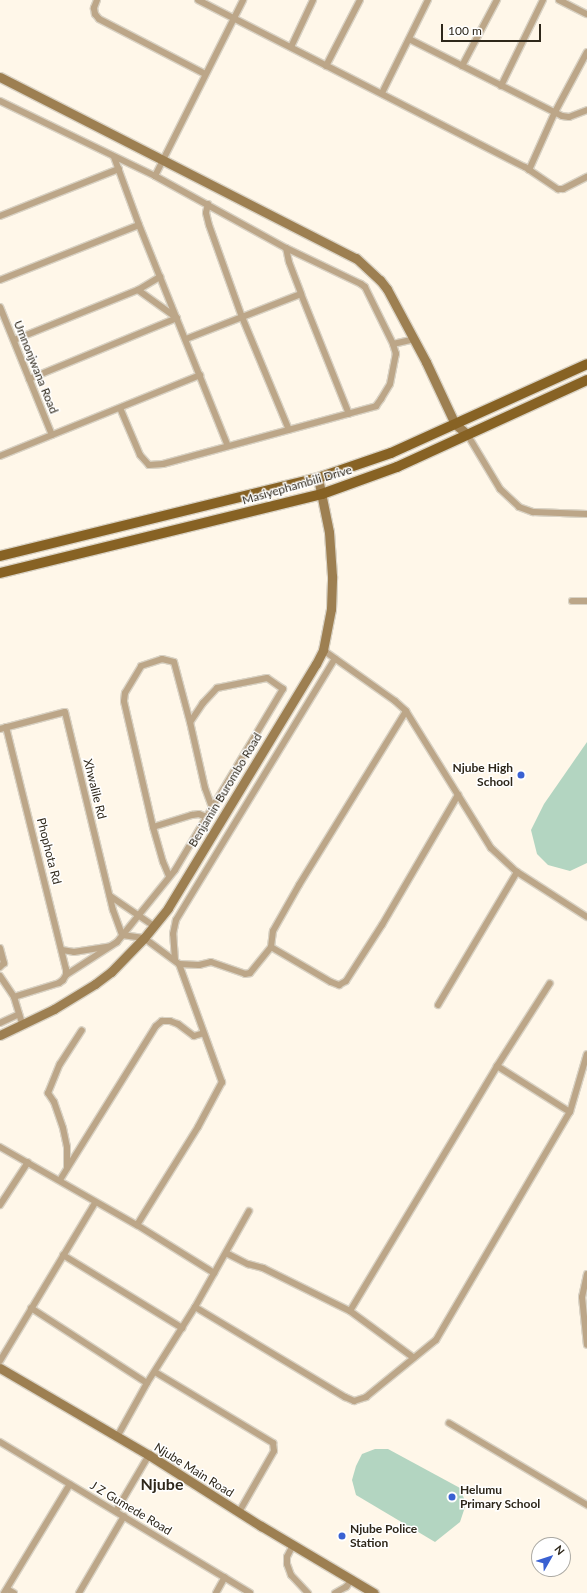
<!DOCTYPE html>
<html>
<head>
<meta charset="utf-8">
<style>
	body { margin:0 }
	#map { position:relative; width:587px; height:1593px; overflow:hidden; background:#fff7e9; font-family:Lato,sans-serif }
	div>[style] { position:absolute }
	.green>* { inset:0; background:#b3d5c1 }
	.roads { filter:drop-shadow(1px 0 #d9d2c4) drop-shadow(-1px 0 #d9d2c4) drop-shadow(0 1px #d9d2c4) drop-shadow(0 -1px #d9d2c4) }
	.street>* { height:6px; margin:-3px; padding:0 3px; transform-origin:3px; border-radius:3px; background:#bca688 }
	.secondary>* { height:9px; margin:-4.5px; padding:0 4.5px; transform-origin:4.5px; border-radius:4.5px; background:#9d7f51 }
	.primary>* { height:10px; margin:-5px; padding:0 5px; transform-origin:5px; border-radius:5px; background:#876224 }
	.dots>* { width:11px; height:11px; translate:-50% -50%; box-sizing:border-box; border:2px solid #fff; border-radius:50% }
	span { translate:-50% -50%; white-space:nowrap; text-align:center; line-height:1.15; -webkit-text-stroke:3px #fff; paint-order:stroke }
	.street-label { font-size:12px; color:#2e271a }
	.poi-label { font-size:12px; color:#2e271a; font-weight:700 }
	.right { translate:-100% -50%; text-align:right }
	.left { translate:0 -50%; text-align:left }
	.district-label { font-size:16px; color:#2e271a; font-weight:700 }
	.north { position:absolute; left:531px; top:1537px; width:40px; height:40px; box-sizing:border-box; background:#fff; border:1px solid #aba9a3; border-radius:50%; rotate:51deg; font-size:11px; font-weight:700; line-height:16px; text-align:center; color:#2e271a }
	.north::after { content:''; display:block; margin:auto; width:14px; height:18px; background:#3a61d2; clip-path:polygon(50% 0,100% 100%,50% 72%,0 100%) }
	.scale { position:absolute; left:441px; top:24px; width:100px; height:18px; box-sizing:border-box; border:2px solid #2e271a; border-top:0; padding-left:5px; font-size:12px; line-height:14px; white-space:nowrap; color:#2e271a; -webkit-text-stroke:3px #fff; paint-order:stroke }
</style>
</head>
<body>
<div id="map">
	<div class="green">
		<i style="clip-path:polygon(587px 742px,587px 863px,570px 871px,548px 865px,537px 854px,531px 830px,544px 804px)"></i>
		<i style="clip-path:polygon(375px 1449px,388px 1449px,460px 1488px,466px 1504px,460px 1522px,435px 1542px,356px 1495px,352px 1480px,356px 1466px,362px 1454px)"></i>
	</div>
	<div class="roads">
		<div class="street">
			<i style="left:97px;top:0;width:9px;rotate:111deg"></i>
			<i style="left:94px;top:8px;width:6px;rotate:81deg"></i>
			<i style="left:95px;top:14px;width:6px;rotate:51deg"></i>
			<i style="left:99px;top:19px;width:119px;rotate:27.4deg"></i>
			<i style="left:198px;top:0;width:367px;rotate:27.1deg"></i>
			<i style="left:525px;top:167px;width:40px;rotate:34deg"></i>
			<i style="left:558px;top:189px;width:5px"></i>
			<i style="left:563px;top:189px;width:27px;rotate:-27deg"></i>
			<i style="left:559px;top:0;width:31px;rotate:27deg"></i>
			<i style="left:409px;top:39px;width:171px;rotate:26.7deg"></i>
			<i style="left:562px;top:116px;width:7px;rotate:8deg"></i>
			<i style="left:569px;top:117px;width:19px;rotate:-21deg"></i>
			<i style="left:291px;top:47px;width:52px;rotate:-64.9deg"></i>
			<i style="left:326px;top:66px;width:74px;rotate:-62.7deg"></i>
			<i style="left:462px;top:66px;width:75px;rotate:-62.1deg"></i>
			<i style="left:501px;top:86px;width:96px;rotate:-64deg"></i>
			<i style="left:382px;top:93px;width:104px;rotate:-63.7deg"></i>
			<i style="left:0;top:101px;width:172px;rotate:25.8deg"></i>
			<i style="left:155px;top:176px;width:149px;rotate:28.8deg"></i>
			<i style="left:286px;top:248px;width:83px;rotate:25.6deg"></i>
			<i style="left:361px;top:284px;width:5px;rotate:37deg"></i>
			<i style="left:365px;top:287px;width:64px;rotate:63.8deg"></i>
			<i style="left:114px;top:157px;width:72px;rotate:69.8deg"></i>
			<i style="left:139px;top:225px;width:238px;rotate:68.1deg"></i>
			<i style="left:529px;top:170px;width:64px;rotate:-65.9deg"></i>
			<i style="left:555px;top:112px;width:68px;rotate:-61.9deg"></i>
			<i style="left:155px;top:176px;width:197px;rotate:-63.4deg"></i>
			<i style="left:208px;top:204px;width:9px;rotate:103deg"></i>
			<i style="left:206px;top:213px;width:12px;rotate:76deg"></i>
			<i style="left:209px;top:225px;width:98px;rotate:70.3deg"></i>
			<i style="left:242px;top:317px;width:122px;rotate:67.4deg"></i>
			<i style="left:0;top:216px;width:128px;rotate:-21.6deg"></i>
			<i style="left:286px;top:248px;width:14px;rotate:78deg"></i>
			<i style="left:289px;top:262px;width:34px;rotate:69deg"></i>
			<i style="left:301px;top:294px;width:129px;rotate:68.2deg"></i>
			<i style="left:0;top:280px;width:149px;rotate:-21.6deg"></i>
			<i style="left:138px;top:290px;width:48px;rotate:35.7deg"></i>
			<i style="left:0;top:307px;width:138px;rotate:67.9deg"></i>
			<i style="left:186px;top:339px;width:123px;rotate:-21.4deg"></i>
			<i style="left:14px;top:340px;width:134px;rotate:-22deg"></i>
			<i style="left:138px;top:290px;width:26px;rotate:-31deg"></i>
			<i style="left:29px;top:379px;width:160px;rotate:-22.4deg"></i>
			<i style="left:120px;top:408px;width:51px;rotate:66.9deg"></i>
			<i style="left:140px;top:455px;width:13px;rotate:48deg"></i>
			<i style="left:149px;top:465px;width:14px;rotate:-4deg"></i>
			<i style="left:163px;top:464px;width:221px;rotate:-15.2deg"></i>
			<i style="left:376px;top:406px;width:9px;rotate:-54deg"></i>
			<i style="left:381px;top:399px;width:17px;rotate:-59deg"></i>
			<i style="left:390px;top:384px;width:31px;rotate:-79deg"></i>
			<i style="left:396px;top:354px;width:10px;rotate:-107deg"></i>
			<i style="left:393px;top:344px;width:22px;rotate:-13deg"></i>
			<i style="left:467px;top:434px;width:64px;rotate:59deg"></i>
			<i style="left:500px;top:489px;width:26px;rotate:43deg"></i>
			<i style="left:519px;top:507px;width:15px;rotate:20deg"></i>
			<i style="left:533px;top:512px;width:54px;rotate:2.1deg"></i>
			<i style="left:0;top:456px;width:216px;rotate:-22deg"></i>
			<i style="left:572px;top:601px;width:15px"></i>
			<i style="left:323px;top:650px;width:88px;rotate:35.3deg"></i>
			<i style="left:395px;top:701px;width:15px;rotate:42deg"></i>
			<i style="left:406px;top:711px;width:161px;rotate:58.2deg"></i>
			<i style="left:491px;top:848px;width:35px;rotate:43deg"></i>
			<i style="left:517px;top:872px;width:83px;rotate:32.7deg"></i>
			<i style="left:6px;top:727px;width:249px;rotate:76.1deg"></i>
			<i style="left:66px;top:969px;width:6px;rotate:90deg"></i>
			<i style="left:66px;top:975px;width:6px;rotate:121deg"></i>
			<i style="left:63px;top:980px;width:5px;rotate:143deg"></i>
			<i style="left:59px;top:983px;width:47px;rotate:162.7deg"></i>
			<i style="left:0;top:729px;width:67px;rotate:-14.7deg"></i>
			<i style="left:65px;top:712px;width:204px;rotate:76.4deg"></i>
			<i style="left:113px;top:910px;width:27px;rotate:70deg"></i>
			<i style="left:153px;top:827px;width:41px;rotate:-17.1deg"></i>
			<i style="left:192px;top:815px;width:7px;rotate:-8deg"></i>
			<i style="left:199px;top:814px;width:8px;rotate:23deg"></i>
			<i style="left:169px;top:876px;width:15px;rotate:-113deg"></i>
			<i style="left:163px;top:862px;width:36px;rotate:-106deg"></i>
			<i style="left:153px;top:827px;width:129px;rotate:-103deg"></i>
			<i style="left:124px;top:701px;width:8px;rotate:-83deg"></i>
			<i style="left:125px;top:693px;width:31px;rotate:-59deg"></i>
			<i style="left:141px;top:666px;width:22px;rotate:-18deg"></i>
			<i style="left:162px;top:659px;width:12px;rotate:14deg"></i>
			<i style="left:174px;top:662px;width:62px;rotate:75.1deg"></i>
			<i style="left:190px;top:722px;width:68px;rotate:77.2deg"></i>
			<i style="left:205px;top:788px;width:20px;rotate:70deg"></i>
			<i style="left:110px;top:896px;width:53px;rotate:34.3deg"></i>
			<i style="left:122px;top:935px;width:22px;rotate:8deg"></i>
			<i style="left:144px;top:938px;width:44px;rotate:36.6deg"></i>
			<i style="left:179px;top:964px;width:126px;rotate:70deg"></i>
			<i style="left:222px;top:1082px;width:51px;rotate:118.1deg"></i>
			<i style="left:198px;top:1127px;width:115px;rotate:121.9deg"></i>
			<i style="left:271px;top:947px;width:69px;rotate:30.3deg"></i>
			<i style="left:331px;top:982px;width:9px;rotate:21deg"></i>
			<i style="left:339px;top:985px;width:8px;rotate:-30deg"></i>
			<i style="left:346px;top:981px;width:67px;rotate:-57.3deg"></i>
			<i style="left:382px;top:925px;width:151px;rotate:-59.7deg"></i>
			<i style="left:0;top:948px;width:16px;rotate:75deg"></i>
			<i style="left:4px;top:963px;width:6px;rotate:135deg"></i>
			<i style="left:62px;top:950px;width:12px;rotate:9deg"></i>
			<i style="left:74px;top:952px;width:36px;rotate:-9deg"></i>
			<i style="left:175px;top:960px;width:26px;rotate:-94deg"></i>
			<i style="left:173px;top:934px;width:14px;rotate:-78deg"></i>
			<i style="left:176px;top:920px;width:306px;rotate:-58.7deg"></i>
			<i style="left:179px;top:964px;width:20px;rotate:3deg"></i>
			<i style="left:199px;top:965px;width:12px;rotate:-14deg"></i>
			<i style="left:211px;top:962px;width:36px;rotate:19deg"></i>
			<i style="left:245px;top:974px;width:5px;rotate:-11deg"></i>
			<i style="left:250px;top:973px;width:33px;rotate:-51deg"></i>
			<i style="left:271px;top:947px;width:16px;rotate:-83deg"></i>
			<i style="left:273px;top:931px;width:53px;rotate:-60.5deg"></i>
			<i style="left:299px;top:885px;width:204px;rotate:-58.4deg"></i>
			<i style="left:66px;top:975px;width:61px;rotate:-32.9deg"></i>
			<i style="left:117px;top:942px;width:92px;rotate:-51.1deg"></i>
			<i style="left:175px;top:870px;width:211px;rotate:-59.2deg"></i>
			<i style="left:283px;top:689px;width:19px;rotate:-145deg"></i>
			<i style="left:267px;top:678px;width:51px;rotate:168.7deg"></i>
			<i style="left:217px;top:688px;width:21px;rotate:133deg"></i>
			<i style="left:203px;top:703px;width:23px;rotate:124deg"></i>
			<i style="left:0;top:976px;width:25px;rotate:56deg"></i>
			<i style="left:14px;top:997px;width:28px;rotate:73deg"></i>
			<i style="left:438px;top:1005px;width:155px;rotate:-59.3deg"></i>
			<i style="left:0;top:1023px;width:21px;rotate:-25deg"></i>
			<i style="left:497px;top:1066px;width:86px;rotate:32.2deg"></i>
			<i style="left:0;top:1147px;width:158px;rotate:29.7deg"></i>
			<i style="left:137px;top:1225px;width:91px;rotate:31.9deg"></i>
			<i style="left:67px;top:1168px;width:21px;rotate:-90deg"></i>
			<i style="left:67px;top:1147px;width:19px;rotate:-102deg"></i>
			<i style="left:63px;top:1128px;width:28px;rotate:-109deg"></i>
			<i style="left:54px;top:1102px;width:11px;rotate:-124deg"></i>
			<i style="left:48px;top:1093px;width:31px;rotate:-68deg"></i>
			<i style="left:60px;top:1064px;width:40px;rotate:-57.1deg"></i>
			<i style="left:60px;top:1180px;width:181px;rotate:-58.1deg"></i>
			<i style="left:156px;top:1026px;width:8px;rotate:-40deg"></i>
			<i style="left:162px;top:1021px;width:8px"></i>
			<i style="left:170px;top:1021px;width:9px;rotate:21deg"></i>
			<i style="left:178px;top:1024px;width:20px;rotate:37deg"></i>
			<i style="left:194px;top:1036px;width:10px;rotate:-17deg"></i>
			<i style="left:0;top:1205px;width:51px;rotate:-56.9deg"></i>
			<i style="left:226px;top:1253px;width:25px;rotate:27deg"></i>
			<i style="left:248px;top:1264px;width:16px;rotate:15deg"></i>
			<i style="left:263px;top:1268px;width:97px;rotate:26.3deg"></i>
			<i style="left:350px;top:1311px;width:79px;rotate:36.3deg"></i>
			<i style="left:63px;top:1255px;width:140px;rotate:31.5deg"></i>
			<i style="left:587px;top:1274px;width:24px;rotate:102deg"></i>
			<i style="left:582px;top:1297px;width:48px;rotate:84.1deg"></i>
			<i style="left:195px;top:1307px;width:175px;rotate:31deg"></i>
			<i style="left:345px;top:1397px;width:10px;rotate:24deg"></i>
			<i style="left:354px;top:1401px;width:13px;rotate:-18deg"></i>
			<i style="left:366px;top:1397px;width:90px;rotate:-39.2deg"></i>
			<i style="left:436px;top:1340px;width:264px;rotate:-59.6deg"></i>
			<i style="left:570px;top:1112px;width:60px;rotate:-73.7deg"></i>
			<i style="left:31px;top:1308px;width:138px;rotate:32.9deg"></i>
			<i style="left:350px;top:1311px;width:286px;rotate:-59deg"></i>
			<i style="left:497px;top:1066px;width:98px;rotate:-57.4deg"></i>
			<i style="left:0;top:1361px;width:184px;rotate:-59deg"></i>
			<i style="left:155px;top:1372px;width:138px;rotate:31deg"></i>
			<i style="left:273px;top:1443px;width:8px;rotate:83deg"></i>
			<i style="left:274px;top:1451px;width:70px;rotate:119.8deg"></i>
			<i style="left:449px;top:1423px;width:161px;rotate:30.7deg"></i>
			<i style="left:117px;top:1437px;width:62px;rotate:-60.9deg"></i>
			<i style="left:147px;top:1383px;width:90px;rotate:-57.7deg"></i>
			<i style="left:195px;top:1307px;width:110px;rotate:-60.6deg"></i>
			<i style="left:0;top:1442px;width:292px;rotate:31.1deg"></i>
			<i style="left:116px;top:1511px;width:65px;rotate:-59.5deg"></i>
			<i style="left:293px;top:1545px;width:13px;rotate:117deg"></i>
			<i style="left:287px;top:1557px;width:7px;rotate:90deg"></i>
			<i style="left:287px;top:1564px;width:12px;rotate:70deg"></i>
			<i style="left:291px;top:1575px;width:25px;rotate:47deg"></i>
			<i style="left:7px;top:1589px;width:8px;rotate:30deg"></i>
			<i style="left:4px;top:1593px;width:127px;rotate:-58.8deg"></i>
			<i style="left:79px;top:1593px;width:89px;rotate:-59.7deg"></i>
			<i style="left:216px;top:1593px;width:18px;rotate:-61deg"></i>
			<i style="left:335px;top:1593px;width:13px;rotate:-29deg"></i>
			<i style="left:346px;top:1587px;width:10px;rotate:-53deg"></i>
		</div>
		<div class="secondary">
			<i style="left:0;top:77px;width:399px;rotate:27deg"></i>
			<i style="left:356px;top:258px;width:33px;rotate:43deg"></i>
			<i style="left:380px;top:280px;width:11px;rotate:52deg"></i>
			<i style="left:387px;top:289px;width:83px;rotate:61.9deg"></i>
			<i style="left:426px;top:362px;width:68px;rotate:64.9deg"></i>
			<i style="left:455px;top:424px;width:16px;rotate:40deg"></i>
			<i style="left:0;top:1035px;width:60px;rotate:-25.7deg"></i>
			<i style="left:54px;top:1009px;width:48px;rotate:-31.4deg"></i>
			<i style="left:95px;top:984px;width:20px;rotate:-37deg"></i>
			<i style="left:111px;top:972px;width:47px;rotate:-45.9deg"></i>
			<i style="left:144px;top:938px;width:38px;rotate:-51deg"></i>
			<i style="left:168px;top:908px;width:285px;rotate:-58.8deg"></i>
			<i style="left:316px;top:664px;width:16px;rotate:-63deg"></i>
			<i style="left:323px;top:650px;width:42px;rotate:-79deg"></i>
			<i style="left:331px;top:609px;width:33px;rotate:-88deg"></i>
			<i style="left:332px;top:576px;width:44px;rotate:-93.9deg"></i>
			<i style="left:329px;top:532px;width:55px;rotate:-101.5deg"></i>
			<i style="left:0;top:1368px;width:173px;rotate:30.3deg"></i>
			<i style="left:149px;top:1455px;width:133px;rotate:32.4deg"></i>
			<i style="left:261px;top:1526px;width:131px;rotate:30.7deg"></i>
		</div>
		<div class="primary">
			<i style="left:0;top:556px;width:327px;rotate:-13.8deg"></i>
			<i style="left:318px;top:478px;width:77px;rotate:-18.9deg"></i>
			<i style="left:391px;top:453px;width:215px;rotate:-24.4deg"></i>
			<i style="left:0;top:573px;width:332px;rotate:-13.8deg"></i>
			<i style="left:322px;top:494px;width:80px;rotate:-19.8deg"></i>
			<i style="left:397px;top:467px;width:209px;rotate:-24.6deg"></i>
		</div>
	</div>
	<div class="dots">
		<i style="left:521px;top:775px;background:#3a61d2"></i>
		<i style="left:452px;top:1497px;background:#3a61d2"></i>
		<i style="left:342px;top:1536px;background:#3a61d2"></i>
	</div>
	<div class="street-label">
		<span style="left:36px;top:367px;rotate:68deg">Umnonjwana Road</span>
		<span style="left:297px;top:485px;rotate:-16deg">Masiyephambili Drive</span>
		<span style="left:95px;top:789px;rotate:76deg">Xhwalile Rd</span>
		<span style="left:225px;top:790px;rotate:-59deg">Benjamin Burombo Road</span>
		<span style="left:49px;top:851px;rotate:76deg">Phophota Rd</span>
		<span style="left:194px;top:1470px;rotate:32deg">Njube Main Road</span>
		<span style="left:131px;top:1508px;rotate:31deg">J Z Gumede Road</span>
	</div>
	<div class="poi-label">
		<span class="right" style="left:513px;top:775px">Njube High<br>School</span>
		<span class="left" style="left:460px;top:1497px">Helumu<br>Primary School</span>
		<span class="left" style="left:350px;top:1536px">Njube Police<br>Station</span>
	</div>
	<div class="district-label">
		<span style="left:162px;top:1484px">Njube</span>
	</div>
	<div class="north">N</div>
	<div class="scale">100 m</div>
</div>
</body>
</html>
